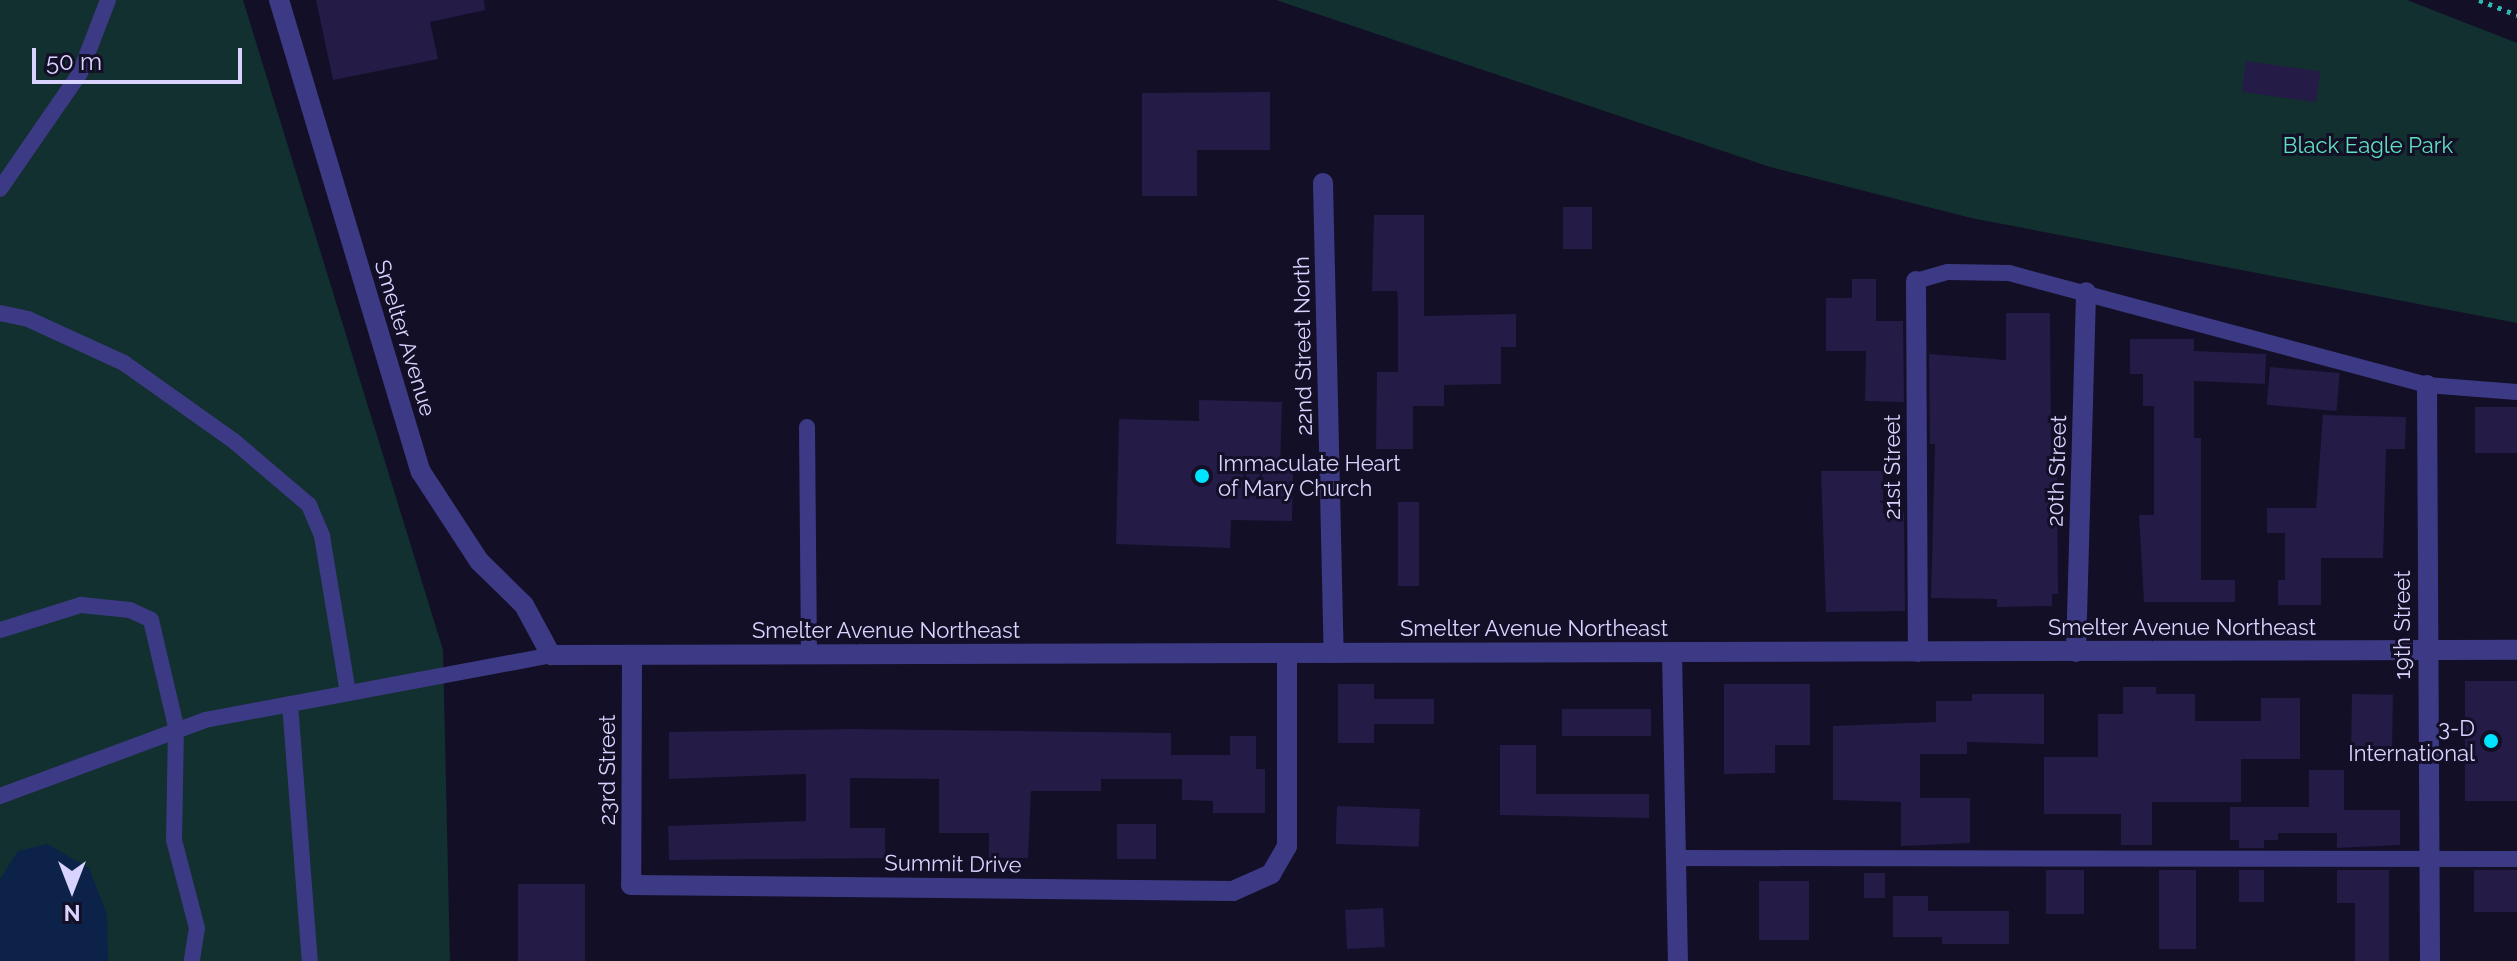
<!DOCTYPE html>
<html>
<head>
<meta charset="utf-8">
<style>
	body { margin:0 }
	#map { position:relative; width:2517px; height:961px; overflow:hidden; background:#130f26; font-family:Raleway,sans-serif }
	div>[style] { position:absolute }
	.green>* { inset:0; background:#12302f }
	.water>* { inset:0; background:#0c2248 }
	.building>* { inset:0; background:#241b47; transform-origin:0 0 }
	.path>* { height:5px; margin-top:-2.5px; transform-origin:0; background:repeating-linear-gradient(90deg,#2fb8b0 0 4px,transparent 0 10px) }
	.service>* { height:16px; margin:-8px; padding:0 8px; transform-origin:8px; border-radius:8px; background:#3d3a85 }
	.minor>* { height:20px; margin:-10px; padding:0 10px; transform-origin:10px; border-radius:10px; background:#3d3a85 }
	.tertiary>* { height:20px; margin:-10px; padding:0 10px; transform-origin:10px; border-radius:10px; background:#3d3a85 }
	.dots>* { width:22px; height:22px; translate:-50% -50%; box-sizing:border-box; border:4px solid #130f26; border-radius:50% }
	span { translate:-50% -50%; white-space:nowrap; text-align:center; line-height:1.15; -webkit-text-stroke:6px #130f26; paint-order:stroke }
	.park-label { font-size:22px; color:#5fe0c0 }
	.street-label { font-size:22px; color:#d9d4ff }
	.poi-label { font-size:22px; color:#d9d4ff }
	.left { translate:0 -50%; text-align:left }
	.right { translate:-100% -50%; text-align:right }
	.north { position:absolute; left:32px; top:849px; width:80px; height:80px; -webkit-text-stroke:6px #130f26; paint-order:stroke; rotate:180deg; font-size:22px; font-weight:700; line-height:32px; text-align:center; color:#d9d4ff }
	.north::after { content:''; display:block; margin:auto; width:28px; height:36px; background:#d9d4ff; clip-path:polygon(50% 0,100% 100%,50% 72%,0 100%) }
	.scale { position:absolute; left:32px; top:48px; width:210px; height:36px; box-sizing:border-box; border:4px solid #d9d4ff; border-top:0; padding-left:10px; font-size:24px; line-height:28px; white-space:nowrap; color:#d9d4ff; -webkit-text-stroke:6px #130f26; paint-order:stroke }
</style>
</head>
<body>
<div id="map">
	<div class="green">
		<i style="clip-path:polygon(0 0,243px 0,443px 650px,450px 961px,0 961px)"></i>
		<i style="clip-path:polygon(1276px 0,2407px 0,2517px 43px,2517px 323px,1971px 218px,1770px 167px)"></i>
	</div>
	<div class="water">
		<i style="clip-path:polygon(47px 844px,89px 868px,107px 914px,108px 961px,0 961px,0 879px,18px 851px)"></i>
	</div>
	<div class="building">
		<i style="clip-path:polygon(316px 0,484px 0,485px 10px,430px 22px,438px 59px,333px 80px)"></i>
		<i style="left:2246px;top:61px;width:75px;height:31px;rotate:8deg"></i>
		<i style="clip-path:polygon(1270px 92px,1270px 150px,1197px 150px,1197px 196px,1142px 196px,1142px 93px)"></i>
		<i style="left:1563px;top:207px;width:29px;height:42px"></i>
		<i style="clip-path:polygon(1374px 215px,1424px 215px,1424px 316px,1516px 314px,1516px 347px,1501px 347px,1501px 384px,1444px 385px,1444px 406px,1413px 406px,1413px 449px,1376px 449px,1377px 372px,1398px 372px,1398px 304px,1397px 291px,1372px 291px)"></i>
		<i style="clip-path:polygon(1852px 279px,1876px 279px,1876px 321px,1903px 321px,1904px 402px,1865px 401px,1866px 351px,1826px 351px,1826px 298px,1852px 298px)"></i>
		<i style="clip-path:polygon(2006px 313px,2050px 313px,2051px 460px,2057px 460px,2058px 594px,2052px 594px,2052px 606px,1997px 607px,1997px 599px,1931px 598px,1935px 444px,1930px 444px,1929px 354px,2006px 360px)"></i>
		<i style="clip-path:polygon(2130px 339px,2194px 339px,2194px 351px,2266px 354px,2265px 384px,2194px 381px,2194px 438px,2201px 438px,2201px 580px,2235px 580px,2235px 602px,2144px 602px,2139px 515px,2154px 515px,2154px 406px,2143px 406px,2143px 374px,2130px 374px)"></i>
		<i style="left:2270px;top:367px;width:70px;height:38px;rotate:5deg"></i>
		<i style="clip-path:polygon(1199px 400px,1282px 402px,1280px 470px,1293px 471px,1292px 521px,1231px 520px,1230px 548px,1116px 544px,1119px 419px,1199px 421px)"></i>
		<i style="left:2475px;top:407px;width:42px;height:46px"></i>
		<i style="clip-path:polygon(2323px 415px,2406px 417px,2405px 449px,2386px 449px,2383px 558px,2321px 558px,2321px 605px,2278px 605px,2278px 580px,2285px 580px,2285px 533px,2267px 533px,2267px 508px,2316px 508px)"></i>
		<i style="clip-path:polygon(1821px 471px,1883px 471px,1883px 513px,1904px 513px,1905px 611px,1826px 612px)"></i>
		<i style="left:1398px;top:502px;width:21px;height:84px"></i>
		<i style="left:2465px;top:681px;width:52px;height:120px"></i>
		<i style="clip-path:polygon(1338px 684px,1374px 684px,1374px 699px,1434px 699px,1434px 724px,1374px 724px,1374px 743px,1338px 743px)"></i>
		<i style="clip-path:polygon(1724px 684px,1810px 684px,1810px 745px,1775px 745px,1775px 773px,1724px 774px)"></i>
		<i style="clip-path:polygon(2123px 687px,2156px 687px,2156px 694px,2195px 694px,2195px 721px,2261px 721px,2261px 698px,2300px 698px,2300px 759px,2241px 759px,2241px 802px,2152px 802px,2152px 845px,2121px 845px,2121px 814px,2044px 814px,2044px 757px,2098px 757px,2098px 714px,2123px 714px)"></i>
		<i style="clip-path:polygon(1972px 694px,2044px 694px,2044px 744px,1967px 742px,1967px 754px,1920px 754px,1920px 798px,1970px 798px,1970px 843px,1901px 846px,1901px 802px,1833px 800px,1833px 726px,1936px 722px,1936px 701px,1972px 701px)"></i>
		<i style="left:2352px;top:694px;width:41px;height:52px;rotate:1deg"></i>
		<i style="left:1562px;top:709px;width:89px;height:27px"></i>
		<i style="clip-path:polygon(850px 729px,1171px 733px,1171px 755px,1230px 755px,1230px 736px,1256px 736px,1256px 769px,1265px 769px,1265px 813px,1213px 813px,1213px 801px,1182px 800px,1182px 779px,1101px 779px,1101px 791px,1031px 791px,1028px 858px,989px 858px,989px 833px,939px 833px,939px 779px,850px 778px,850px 828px,885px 828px,885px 858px,669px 860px,668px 826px,806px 821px,806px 774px,669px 779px,669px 732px)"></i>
		<i style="clip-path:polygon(1500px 745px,1536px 745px,1536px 794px,1649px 794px,1649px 818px,1500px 815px)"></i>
		<i style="clip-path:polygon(2309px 770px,2344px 770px,2344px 810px,2400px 810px,2400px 845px,2337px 848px,2337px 833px,2278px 833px,2278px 840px,2264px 840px,2264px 848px,2239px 848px,2239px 840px,2230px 840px,2230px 807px,2309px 807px)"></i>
		<i style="left:1337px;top:806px;width:83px;height:38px;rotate:2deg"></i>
		<i style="left:1117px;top:824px;width:39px;height:35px"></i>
		<i style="left:2046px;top:870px;width:38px;height:44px"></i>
		<i style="left:2159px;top:870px;width:37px;height:79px"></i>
		<i style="left:2239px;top:870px;width:25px;height:32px"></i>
		<i style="clip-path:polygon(2337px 870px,2389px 870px,2389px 961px,2355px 961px,2355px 903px,2337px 903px)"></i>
		<i style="left:2474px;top:870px;width:43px;height:42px"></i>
		<i style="left:1864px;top:873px;width:21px;height:25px"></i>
		<i style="left:1759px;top:881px;width:50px;height:59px"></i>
		<i style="left:518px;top:884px;width:67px;height:77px"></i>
		<i style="clip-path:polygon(1893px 896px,1928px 896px,1928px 911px,2009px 911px,2009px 944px,1942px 944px,1942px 937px,1893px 937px)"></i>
		<i style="left:1383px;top:908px;width:39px;height:38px;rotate:87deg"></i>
	</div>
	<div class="path">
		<i style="left:2479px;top:0;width:41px;rotate:21.5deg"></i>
	</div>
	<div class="service">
		<i style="left:0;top:189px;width:141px;rotate:-55.4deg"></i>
		<i style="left:80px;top:73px;width:78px;rotate:-69deg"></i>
		<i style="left:1916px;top:281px;width:33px;rotate:-16deg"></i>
		<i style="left:1948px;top:272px;width:61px;rotate:0.9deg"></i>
		<i style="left:2009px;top:273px;width:433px;rotate:15deg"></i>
		<i style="left:2427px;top:385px;width:90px;rotate:4.4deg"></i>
		<i style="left:0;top:313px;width:29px;rotate:12deg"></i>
		<i style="left:28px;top:319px;width:106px;rotate:24.6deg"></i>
		<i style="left:124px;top:363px;width:136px;rotate:35.4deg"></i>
		<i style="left:235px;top:442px;width:97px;rotate:40.4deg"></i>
		<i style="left:309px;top:505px;width:34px;rotate:67deg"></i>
		<i style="left:322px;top:536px;width:159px;rotate:80.6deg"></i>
		<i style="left:807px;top:427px;width:228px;rotate:89.5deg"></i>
		<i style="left:0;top:630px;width:85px;rotate:-17.2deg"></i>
		<i style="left:81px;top:605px;width:49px;rotate:5.8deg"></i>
		<i style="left:130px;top:610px;width:23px;rotate:25deg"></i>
		<i style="left:151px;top:620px;width:110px;rotate:76.8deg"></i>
		<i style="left:176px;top:727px;width:113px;rotate:91deg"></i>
		<i style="left:174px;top:840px;width:91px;rotate:75.4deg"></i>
		<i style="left:197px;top:928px;width:33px;rotate:99deg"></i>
		<i style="left:290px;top:704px;width:258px;rotate:85.6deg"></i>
		<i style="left:0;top:796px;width:219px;rotate:-20.3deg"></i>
		<i style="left:205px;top:720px;width:352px;rotate:-10.6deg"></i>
		<i style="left:1676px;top:858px;width:841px;rotate:0.07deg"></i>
	</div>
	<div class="minor">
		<i style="left:1323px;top:183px;width:470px;rotate:88.7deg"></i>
		<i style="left:1916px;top:281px;width:371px;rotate:89.7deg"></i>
		<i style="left:2427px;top:385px;width:576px;rotate:89.7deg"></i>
		<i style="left:2076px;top:652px;width:360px;rotate:-88.4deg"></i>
		<i style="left:1672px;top:653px;width:308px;rotate:88.9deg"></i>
		<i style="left:632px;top:655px;width:230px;rotate:90.2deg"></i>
		<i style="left:631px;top:885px;width:602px;rotate:0.57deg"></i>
		<i style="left:1233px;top:891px;width:42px;rotate:-24.1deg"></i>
		<i style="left:1271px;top:874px;width:32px;rotate:-60deg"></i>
		<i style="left:1287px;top:846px;width:191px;rotate:-90deg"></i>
	</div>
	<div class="tertiary">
		<i style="left:279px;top:0;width:493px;rotate:73.3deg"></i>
		<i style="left:421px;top:472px;width:106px;rotate:56.9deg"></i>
		<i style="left:479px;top:561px;width:63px;rotate:44.4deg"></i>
		<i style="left:524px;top:605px;width:57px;rotate:61.6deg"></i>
		<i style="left:551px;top:655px;width:1966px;rotate:-0.15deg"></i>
	</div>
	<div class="dots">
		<i style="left:1202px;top:476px;background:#00e5ff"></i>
		<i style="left:2491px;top:741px;background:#00e5ff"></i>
	</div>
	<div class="park-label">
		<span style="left:2368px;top:146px">Black Eagle Park</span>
	</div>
	<div class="street-label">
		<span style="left:405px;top:338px;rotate:73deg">Smelter Avenue</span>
		<span style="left:1303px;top:346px;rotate:-91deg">22nd Street North</span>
		<span style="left:1893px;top:467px;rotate:-90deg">21st Street</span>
		<span style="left:2057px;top:471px;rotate:-88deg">20th Street</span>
		<span style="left:2403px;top:625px;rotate:-90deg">19th Street</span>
		<span style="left:2182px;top:628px">Smelter Avenue Northeast</span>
		<span style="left:1534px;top:629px">Smelter Avenue Northeast</span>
		<span style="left:886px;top:631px">Smelter Avenue Northeast</span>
		<span style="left:608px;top:770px;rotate:-90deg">23rd Street</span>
		<span style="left:953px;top:864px;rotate:1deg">Summit Drive</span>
	</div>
	<div class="poi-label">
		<span class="left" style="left:1218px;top:476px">Immaculate Heart<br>of Mary Church</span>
		<span class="right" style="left:2475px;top:741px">3-D<br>International</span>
	</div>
	<div class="north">N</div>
	<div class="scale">50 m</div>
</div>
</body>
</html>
